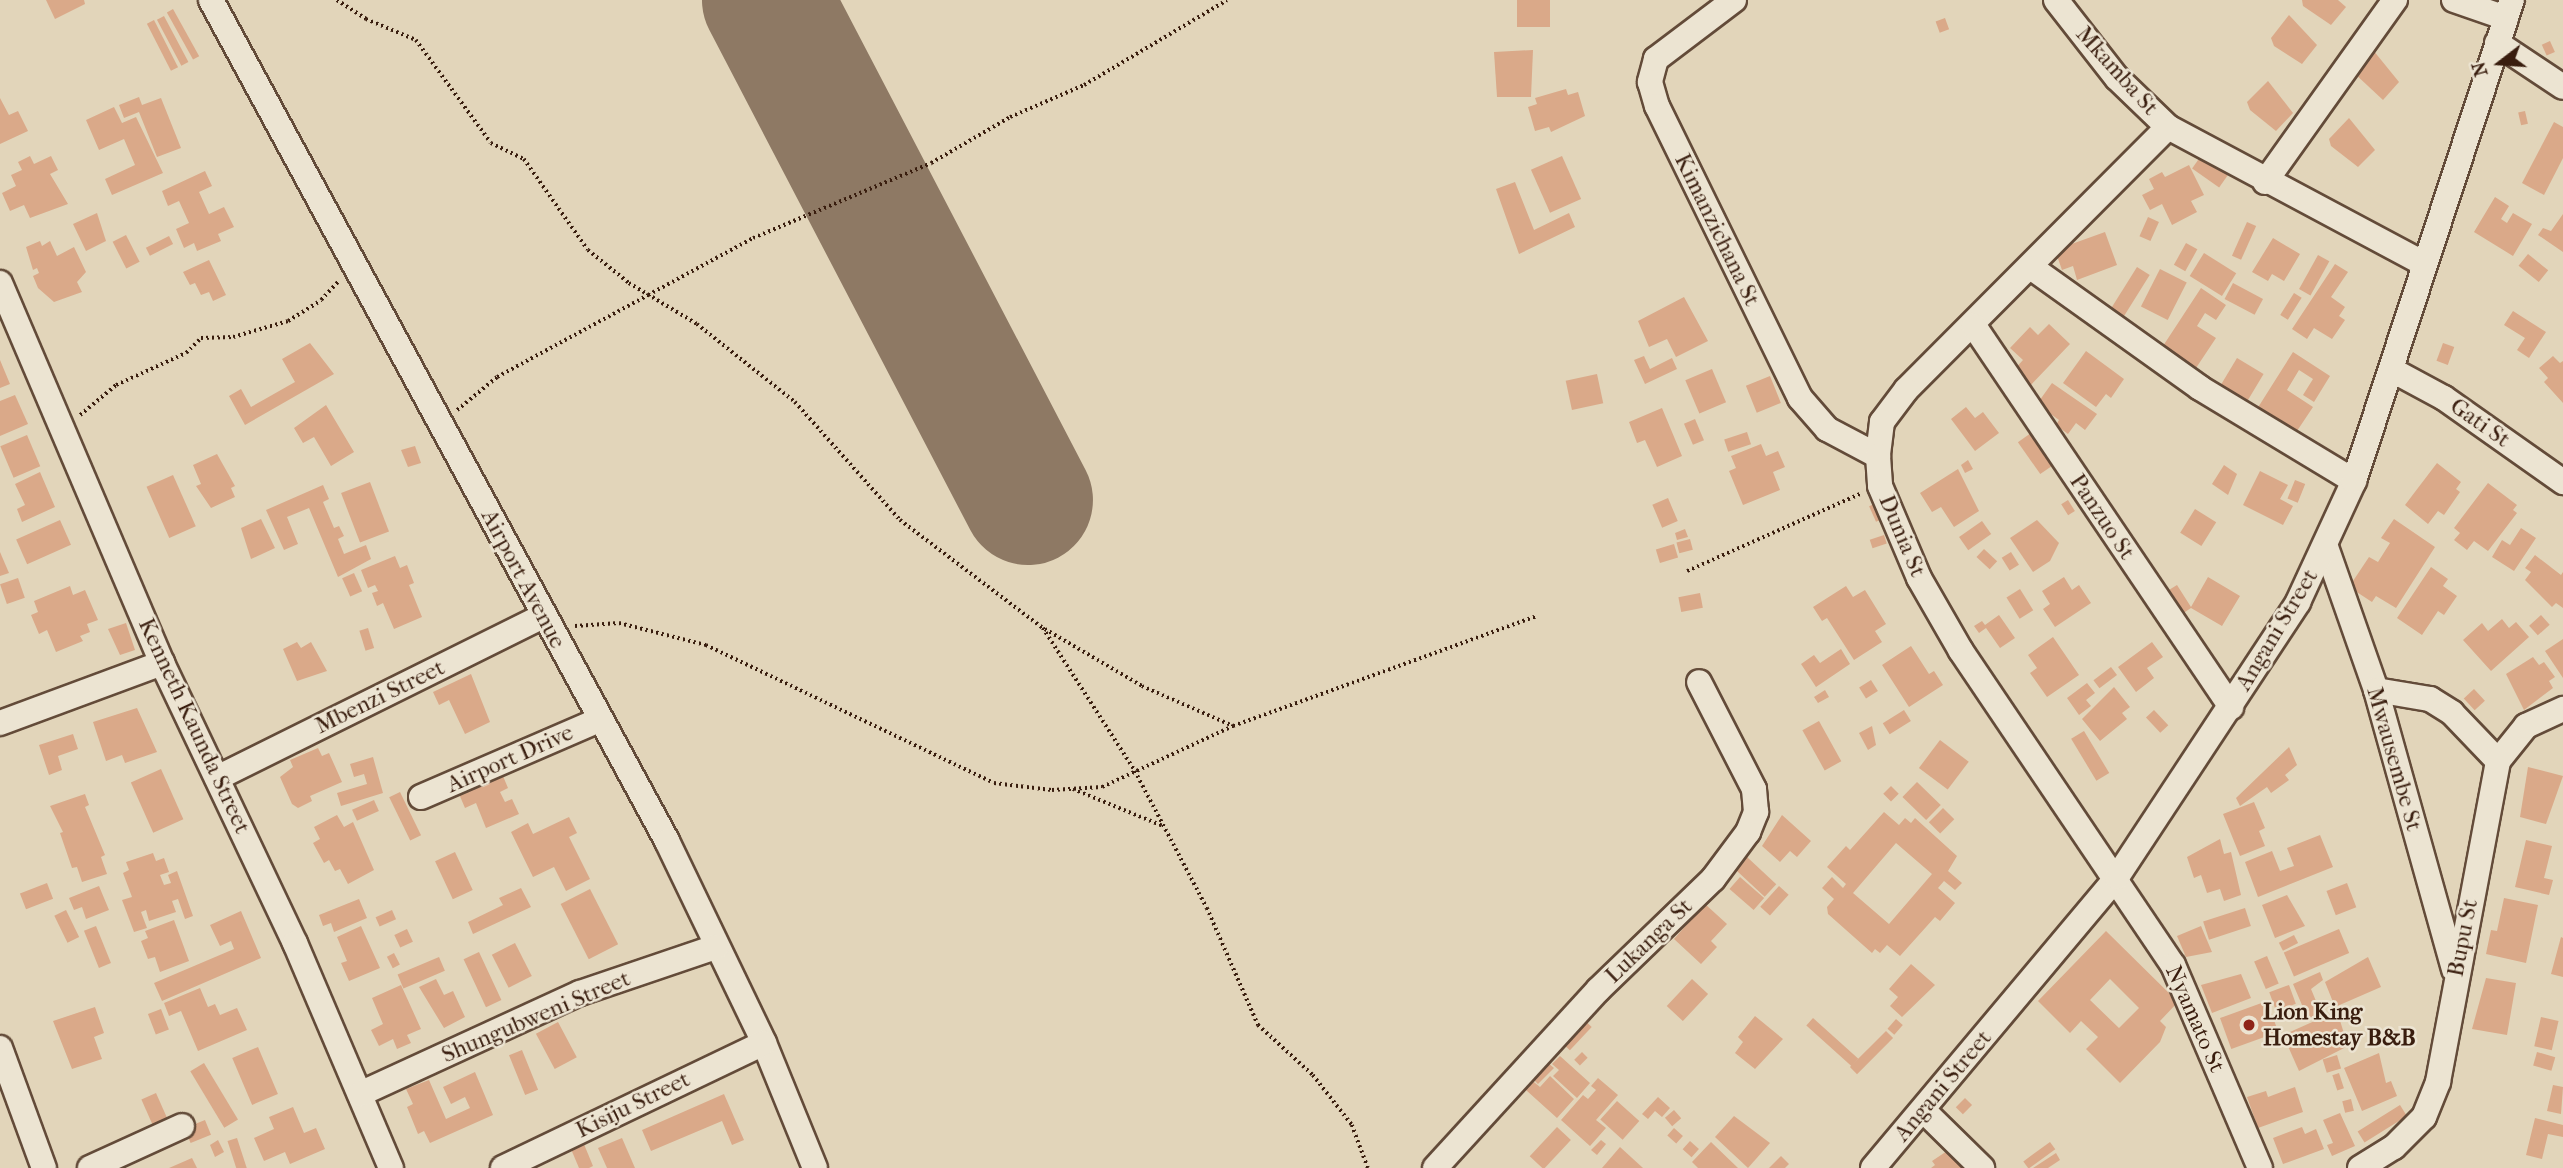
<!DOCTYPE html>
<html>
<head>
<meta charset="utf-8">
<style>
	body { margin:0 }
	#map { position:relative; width:2563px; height:1168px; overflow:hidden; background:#e2d5ba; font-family:"IM FELL French Canon",serif }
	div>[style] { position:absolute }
	.runway>* { height:130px; margin:-65px; padding:0 65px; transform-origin:65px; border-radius:65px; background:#8e7964 }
	.building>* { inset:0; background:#daa989; transform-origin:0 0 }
	.path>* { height:3.5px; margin-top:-1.75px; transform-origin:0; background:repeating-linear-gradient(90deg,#391d0e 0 2px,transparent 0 5.5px) }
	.roads { filter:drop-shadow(2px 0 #634b39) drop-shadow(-2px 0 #634b39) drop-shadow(0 2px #634b39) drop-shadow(0 -2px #634b39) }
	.minor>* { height:24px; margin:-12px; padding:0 12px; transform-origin:12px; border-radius:12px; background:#ece4d2 }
	.dots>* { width:19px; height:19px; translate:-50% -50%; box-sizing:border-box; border:4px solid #ece4d2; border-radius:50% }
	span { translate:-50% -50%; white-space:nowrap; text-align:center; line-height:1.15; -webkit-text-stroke:5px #ece4d2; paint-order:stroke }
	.street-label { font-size:23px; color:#391d0e }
	.poi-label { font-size:23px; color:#391d0e; font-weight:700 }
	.left { translate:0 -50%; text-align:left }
	.north { position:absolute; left:2465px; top:28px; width:70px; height:70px; -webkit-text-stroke:5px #ece4d2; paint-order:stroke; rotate:253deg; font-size:19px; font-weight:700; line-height:28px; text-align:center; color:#391d0e }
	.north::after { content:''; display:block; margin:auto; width:24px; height:32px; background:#391d0e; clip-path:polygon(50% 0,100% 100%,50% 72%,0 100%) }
</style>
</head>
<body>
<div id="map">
	<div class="runway">
		<i style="left:767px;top:0;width:564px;rotate:62.44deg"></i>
	</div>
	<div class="building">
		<i style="clip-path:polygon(46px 0,84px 0,85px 4px,55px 19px)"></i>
		<i style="left:1517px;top:0;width:33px;height:27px"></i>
		<i style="clip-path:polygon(2302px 0,2338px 0,2346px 7px,2331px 25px,2303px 6px)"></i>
		<i style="left:173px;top:9px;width:54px;height:7px;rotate:61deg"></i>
		<i style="clip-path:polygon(2289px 15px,2317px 45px,2302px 64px,2274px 46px,2271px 38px)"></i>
		<i style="left:164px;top:16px;width:52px;height:8px;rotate:62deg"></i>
		<i style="left:1945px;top:18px;width:12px;height:10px;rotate:70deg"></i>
		<i style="left:154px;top:20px;width:53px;height:8px;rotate:63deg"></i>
		<i style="left:2550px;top:41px;width:12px;height:9px;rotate:66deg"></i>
		<i style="clip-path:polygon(1533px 50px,1531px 97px,1497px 97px,1494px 52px)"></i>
		<i style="clip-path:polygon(2373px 50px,2399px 82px,2383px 100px,2353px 72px)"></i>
		<i style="clip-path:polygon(2268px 81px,2293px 113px,2276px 131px,2250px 110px,2247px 102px)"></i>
		<i style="clip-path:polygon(1566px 89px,1568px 95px,1578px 92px,1585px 116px,1551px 132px,1549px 127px,1535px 131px,1528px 107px,1537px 104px,1535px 98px)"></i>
		<i style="clip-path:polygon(139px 97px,142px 105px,161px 98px,181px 148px,157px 157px,139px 112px,124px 118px,119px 105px)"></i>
		<i style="clip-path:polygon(0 98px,9px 115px,18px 111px,28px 131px,0 144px)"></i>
		<i style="clip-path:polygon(114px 107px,122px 123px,136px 117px,163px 173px,112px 195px,105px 179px,135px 165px,124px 139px,99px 150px,86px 120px)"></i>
		<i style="left:2525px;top:111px;width:13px;height:7px;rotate:77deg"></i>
		<i style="clip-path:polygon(2349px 118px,2375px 150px,2358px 167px,2331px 146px,2329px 139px)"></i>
		<i style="clip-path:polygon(2554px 122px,2563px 127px,2563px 158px,2544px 195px,2522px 183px)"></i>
		<i style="left:2203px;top:153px;width:33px;height:19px;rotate:35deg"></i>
		<i style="clip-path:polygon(30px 156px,34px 164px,51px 156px,58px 170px,50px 174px,68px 204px,30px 218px,24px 205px,10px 211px,2px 193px,16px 186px,11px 175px,22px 170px,18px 162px)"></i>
		<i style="left:1562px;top:156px;width:47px;height:34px;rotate:66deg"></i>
		<i style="clip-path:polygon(2189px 165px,2204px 195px,2191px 201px,2197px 212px,2172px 225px,2162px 204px,2150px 210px,2142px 195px,2154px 189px,2149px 179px,2162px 172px,2165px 177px)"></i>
		<i style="clip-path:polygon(205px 171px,212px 186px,199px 192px,209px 214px,224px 207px,234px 227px,218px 234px,221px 241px,197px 251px,194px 243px,184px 248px,176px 229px,189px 223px,179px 201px,168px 206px,162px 191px)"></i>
		<i style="clip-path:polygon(1515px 182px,1534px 230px,1569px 213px,1575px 227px,1519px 254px,1496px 189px)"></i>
		<i style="clip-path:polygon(2495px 197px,2509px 206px,2501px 219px,2507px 223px,2513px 213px,2532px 224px,2513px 256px,2474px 232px)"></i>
		<i style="clip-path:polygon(97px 213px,106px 241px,86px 251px,73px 224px)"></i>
		<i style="clip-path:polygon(2563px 214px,2563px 252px,2538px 235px,2543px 228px,2551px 231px)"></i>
		<i style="left:2148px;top:217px;width:12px;height:21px;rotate:24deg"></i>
		<i style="left:2247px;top:222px;width:10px;height:37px;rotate:24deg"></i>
		<i style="clip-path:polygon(2105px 232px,2117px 265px,2077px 280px,2073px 266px,2062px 270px,2055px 250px)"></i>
		<i style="left:126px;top:235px;width:30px;height:15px;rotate:63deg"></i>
		<i style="left:169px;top:236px;width:9px;height:26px;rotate:63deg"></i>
		<i style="clip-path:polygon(2273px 238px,2300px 254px,2284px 281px,2272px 274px,2268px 281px,2252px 272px)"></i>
		<i style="clip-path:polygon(40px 241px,42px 246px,50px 241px,57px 256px,74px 247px,86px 272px,77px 282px,82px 292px,54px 302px,38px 288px,33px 276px,39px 273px,37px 268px,33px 270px,26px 247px)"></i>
		<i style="left:2186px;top:243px;width:13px;height:25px;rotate:29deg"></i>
		<i style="left:2204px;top:253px;width:38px;height:27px;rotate:32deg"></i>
		<i style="left:2528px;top:254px;width:26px;height:15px;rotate:39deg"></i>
		<i style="left:2318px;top:255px;width:13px;height:39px;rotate:29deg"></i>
		<i style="clip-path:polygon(209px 260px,226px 295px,213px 301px,209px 292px,201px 295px,195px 283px,190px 285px,183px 272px)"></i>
		<i style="clip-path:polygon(2335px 264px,2348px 272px,2331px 297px,2345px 307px,2339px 316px,2345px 320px,2332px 339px,2314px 328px,2307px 339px,2292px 329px)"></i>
		<i style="left:2137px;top:267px;width:15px;height:57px;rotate:32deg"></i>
		<i style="left:2160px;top:269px;width:30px;height:42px;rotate:27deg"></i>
		<i style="left:2233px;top:283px;width:34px;height:18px;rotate:28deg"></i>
		<i style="clip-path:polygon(2201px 288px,2226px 305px,2216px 320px,2205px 313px,2197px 326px,2216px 338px,2196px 368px,2163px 346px)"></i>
		<i style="left:2294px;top:293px;width:9px;height:26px;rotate:32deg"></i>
		<i style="clip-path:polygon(1684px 297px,1708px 341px,1676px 357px,1667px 339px,1649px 347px,1638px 321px)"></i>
		<i style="clip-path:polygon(2513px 311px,2546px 332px,2529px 358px,2517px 350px,2525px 338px,2504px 325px)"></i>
		<i style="clip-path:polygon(2049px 324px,2070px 344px,2028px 388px,2012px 372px,2023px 360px,2010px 348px,2030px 327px,2038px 335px)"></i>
		<i style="clip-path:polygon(310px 343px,334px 374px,245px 425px,229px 396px,241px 389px,251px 407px,295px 382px,282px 359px)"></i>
		<i style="left:2443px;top:343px;width:12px;height:19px;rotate:20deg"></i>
		<i style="clip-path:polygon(2086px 351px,2124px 379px,2111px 398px,2106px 394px,2096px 407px,2063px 383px)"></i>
		<i style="clip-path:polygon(2293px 352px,2330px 376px,2314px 402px,2303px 395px,2313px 379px,2299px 370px,2287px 390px,2313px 407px,2295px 434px,2257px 409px)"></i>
		<i style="clip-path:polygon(1644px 356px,1650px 369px,1672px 358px,1677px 369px,1645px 384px,1634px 360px)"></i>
		<i style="clip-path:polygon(2553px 356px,2560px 363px,2563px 361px,2563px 403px,2544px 382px,2548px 378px,2539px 368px)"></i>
		<i style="left:2237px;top:358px;width:31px;height:39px;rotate:31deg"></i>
		<i style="clip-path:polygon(0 360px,10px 384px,0 388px)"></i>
		<i style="left:1712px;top:369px;width:36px;height:29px;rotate:67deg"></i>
		<i style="left:1597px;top:374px;width:30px;height:32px;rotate:78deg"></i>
		<i style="left:1770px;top:376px;width:29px;height:26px;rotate:68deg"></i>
		<i style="clip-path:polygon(2052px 383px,2097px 414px,2085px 430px,2076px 423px,2068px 434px,2056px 425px,2059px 420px,2037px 404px)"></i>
		<i style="clip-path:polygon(15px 395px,28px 424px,0 436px,0 401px)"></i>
		<i style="clip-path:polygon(326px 405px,354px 452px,331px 466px,314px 437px,303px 443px,294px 428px)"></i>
		<i style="clip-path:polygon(1966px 407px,1975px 418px,1983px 412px,1999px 433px,1975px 451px,1951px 419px)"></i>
		<i style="clip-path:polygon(1662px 408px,1682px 456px,1657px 467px,1645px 440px,1637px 443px,1629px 422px)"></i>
		<i style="left:1695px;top:419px;width:23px;height:12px;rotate:67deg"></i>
		<i style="left:1747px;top:432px;width:13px;height:24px;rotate:72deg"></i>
		<i style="left:2031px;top:433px;width:39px;height:16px;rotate:55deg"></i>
		<i style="left:27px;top:435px;width:34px;height:29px;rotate:67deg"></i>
		<i style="clip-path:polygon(1761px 444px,1766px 456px,1778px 451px,1785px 467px,1773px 472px,1780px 490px,1743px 505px,1729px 471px,1736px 468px,1731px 456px)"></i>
		<i style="clip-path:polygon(415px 446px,421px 463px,408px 467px,401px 450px)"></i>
		<i style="clip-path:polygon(217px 454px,235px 486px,231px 488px,235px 497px,211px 508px,196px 486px,201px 484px,193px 465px)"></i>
		<i style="clip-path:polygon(1968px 460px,1973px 469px,1965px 473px,1961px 465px)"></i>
		<i style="clip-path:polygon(2437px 463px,2461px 482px,2456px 489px,2460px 492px,2444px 515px,2438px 511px,2428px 524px,2405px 505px)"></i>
		<i style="clip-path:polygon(2224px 465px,2237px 474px,2228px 495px,2212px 484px)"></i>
		<i style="clip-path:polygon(1958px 469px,1979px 511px,1954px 527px,1941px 507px,1932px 512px,1920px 493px)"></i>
		<i style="clip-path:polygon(2260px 471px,2288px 485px,2280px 499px,2293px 506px,2283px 525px,2243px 505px)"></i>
		<i style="clip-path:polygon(40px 472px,55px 507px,22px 522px,17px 509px,25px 505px,15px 484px)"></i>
		<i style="left:173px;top:475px;width:56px;height:29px;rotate:66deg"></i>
		<i style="left:2295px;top:480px;width:11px;height:20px;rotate:22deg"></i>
		<i style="left:370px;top:482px;width:53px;height:31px;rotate:69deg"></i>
		<i style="clip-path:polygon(2488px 483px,2517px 505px,2513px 510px,2517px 513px,2488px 551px,2474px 541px,2467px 550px,2454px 540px,2460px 533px,2454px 528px)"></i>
		<i style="clip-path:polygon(323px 485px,329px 499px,323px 502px,334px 528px,339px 526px,344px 536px,338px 539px,344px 554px,366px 545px,371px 559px,338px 577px,309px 508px,287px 517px,298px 544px,284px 550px,266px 510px)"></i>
		<i style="left:1668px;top:498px;width:25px;height:17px;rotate:67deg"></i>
		<i style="left:2068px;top:500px;width:13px;height:8px;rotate:58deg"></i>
		<i style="left:1881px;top:501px;width:17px;height:13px;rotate:66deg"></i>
		<i style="left:2195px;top:509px;width:25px;height:28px;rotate:32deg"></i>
		<i style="clip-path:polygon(261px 519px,275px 548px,251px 559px,241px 528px)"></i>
		<i style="clip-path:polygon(2394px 519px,2435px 547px,2396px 608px,2376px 596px,2372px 602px,2349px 587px,2369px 557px,2378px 562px,2390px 543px,2381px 538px)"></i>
		<i style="left:60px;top:520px;width:27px;height:48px;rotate:66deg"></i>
		<i style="clip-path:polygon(2037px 520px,2059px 543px,2050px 561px,2033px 572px,2010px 538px)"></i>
		<i style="left:1982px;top:521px;width:16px;height:28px;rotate:55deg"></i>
		<i style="clip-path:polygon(2521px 528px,2536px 538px,2514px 571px,2492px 557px,2502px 540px,2510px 545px)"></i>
		<i style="clip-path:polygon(1685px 529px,1688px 537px,1677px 540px,1675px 533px)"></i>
		<i style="left:1884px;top:535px;width:9px;height:15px;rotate:72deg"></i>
		<i style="left:1690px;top:539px;width:11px;height:14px;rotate:75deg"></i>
		<i style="left:1674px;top:544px;width:14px;height:19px;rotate:73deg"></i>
		<i style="left:1984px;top:549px;width:18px;height:11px;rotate:43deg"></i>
		<i style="clip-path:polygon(0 552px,9px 573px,0 576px)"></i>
		<i style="left:2011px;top:552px;width:15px;height:11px;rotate:58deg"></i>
		<i style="clip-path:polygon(2535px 555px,2561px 575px,2563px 572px,2563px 608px,2556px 603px,2552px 607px,2525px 580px,2531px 572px,2525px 568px)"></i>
		<i style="clip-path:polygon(395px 556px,400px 568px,407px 565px,414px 583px,409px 585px,422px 617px,394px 629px,383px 603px,377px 606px,372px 593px,378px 591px,375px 585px,368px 588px,361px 570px)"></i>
		<i style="clip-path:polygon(2431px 567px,2448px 579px,2443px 586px,2457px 596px,2444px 615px,2438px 611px,2422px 635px,2397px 618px)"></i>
		<i style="left:354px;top:573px;width:20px;height:13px;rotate:66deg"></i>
		<i style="clip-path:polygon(2064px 577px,2072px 590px,2079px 585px,2091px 603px,2055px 627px,2043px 609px,2050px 604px,2042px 591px)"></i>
		<i style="clip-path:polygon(2208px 577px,2240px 596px,2222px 626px,2191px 608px,2179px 616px,2164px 593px,2177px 585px,2191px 607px)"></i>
		<i style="left:18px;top:578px;width:21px;height:19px;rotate:71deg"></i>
		<i style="clip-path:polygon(70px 586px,73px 595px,85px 590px,98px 620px,87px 624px,90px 632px,80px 636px,83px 641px,56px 652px,47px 630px,39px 634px,31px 615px,38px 612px,34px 601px)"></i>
		<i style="clip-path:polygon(1846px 586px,1853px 597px,1865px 590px,1886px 624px,1875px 631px,1882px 642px,1854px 660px,1827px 618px,1822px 621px,1813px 607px)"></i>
		<i style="left:2020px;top:589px;width:25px;height:16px;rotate:58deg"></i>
		<i style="left:1700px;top:593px;width:15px;height:22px;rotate:79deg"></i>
		<i style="clip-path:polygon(1999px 615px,2015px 638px,2000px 648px,1986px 628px,1979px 633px,1974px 626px,1982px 621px,1985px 625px)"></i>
		<i style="left:2541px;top:615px;width:13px;height:16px;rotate:48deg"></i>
		<i style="clip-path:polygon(2502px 619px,2509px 628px,2516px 622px,2529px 637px,2491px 671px,2463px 640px,2482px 623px,2488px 631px)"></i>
		<i style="clip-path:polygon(126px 623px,135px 650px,120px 655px,108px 629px)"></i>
		<i style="left:368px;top:628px;width:21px;height:9px;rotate:73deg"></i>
		<i style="clip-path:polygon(2053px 637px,2079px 675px,2047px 697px,2030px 673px,2037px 668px,2028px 655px)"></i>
		<i style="clip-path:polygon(2563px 639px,2563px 678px,2545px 651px)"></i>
		<i style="clip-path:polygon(297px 642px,301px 648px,311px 642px,327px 671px,297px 681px,283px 649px)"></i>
		<i style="clip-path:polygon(2152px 642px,2163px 657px,2147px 668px,2154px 678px,2136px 692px,2118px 667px)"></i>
		<i style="clip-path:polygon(1911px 646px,1929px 674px,1934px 671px,1943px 685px,1909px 707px,1882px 665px)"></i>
		<i style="clip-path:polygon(1841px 649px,1850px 664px,1816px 687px,1801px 664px,1814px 655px,1820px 663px)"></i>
		<i style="clip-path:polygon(2533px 657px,2539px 665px,2544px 662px,2555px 677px,2549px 681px,2553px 688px,2524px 710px,2506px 674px)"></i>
		<i style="left:2111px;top:667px;width:10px;height:22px;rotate:53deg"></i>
		<i style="clip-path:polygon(471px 674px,490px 722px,465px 734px,449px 700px,439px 705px,433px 692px)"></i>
		<i style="left:1871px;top:680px;width:13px;height:14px;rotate:58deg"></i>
		<i style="clip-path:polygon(2087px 683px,2095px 693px,2086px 700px,2091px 706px,2079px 715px,2067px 698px)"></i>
		<i style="clip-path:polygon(2114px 687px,2130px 707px,2122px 713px,2127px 719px,2100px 741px,2082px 719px)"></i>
		<i style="left:2474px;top:689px;width:16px;height:14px;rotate:47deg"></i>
		<i style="clip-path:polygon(1825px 690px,1829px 697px,1818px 703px,1814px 697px)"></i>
		<i style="clip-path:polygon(137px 708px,157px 752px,125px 763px,122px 755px,106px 761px,93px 722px)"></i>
		<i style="left:1904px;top:710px;width:13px;height:25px;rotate:58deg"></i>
		<i style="left:2154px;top:710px;width:21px;height:11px;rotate:47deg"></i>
		<i style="left:1819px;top:721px;width:46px;height:19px;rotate:61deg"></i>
		<i style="clip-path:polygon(1872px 726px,1876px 745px,1868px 750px,1859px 733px)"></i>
		<i style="left:2084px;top:731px;width:49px;height:15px;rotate:59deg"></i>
		<i style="clip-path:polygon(73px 734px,78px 749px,58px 756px,62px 770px,49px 775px,39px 745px)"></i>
		<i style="left:1940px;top:740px;width:36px;height:35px;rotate:37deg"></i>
		<i style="clip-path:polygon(2289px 747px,2297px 765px,2285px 775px,2289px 780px,2271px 793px,2267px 787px,2240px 806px,2236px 798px)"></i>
		<i style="clip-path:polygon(318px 748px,322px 756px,329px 753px,342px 782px,310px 796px,312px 801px,298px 808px,292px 804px,280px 777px,293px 767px,290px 760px)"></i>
		<i style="clip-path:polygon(373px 757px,383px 793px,341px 806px,337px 793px,367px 784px,364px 774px,354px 777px,350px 764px)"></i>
		<i style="clip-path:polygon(2528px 767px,2563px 776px,2546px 824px,2520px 817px)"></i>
		<i style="left:161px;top:769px;width:55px;height:33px;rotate:66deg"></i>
		<i style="clip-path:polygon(500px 769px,508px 788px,500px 792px,505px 802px,512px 799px,519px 814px,486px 828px,476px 803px,465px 808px,456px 787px)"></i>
		<i style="left:1917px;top:782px;width:33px;height:21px;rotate:44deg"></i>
		<i style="left:1891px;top:786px;width:11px;height:11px;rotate:45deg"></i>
		<i style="left:400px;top:792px;width:48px;height:12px;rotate:64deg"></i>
		<i style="clip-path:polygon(85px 794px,89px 805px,85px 807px,105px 855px,101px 857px,107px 874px,82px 882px,77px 867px,72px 868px,60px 833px,63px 832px,50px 806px)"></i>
		<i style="left:374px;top:800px;width:12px;height:24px;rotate:66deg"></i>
		<i style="clip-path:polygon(2254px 802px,2265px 828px,2259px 831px,2265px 846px,2240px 856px,2223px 814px)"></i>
		<i style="left:1943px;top:808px;width:16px;height:20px;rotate:45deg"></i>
		<i style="clip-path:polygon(evenodd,1884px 812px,1899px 825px,1905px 818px,1911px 823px,1915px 818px,1957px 856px,1948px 871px,1962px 883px,1955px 890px,1944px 881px,1938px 888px,1955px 903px,1940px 921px,1935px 917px,1900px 956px,1887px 945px,1880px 953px,1875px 949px,1872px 953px,1828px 914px,1827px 907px,1834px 899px,1822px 888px,1832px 877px,1843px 888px,1846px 884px,1827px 867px,1846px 846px,1850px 850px,1884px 812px,1896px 843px,1932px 874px,1889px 924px,1853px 893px,1896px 843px)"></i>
		<i style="clip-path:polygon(337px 815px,344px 827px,353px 822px,374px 870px,348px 884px,340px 869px,335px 871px,329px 860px,324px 863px,313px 843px,320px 839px,314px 827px)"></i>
		<i style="clip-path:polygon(1782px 815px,1811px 841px,1797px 857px,1790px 851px,1780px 862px,1762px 846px)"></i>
		<i style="clip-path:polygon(569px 817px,577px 833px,569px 837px,590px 879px,566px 891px,554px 867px,533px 877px,511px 832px,528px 823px,533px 834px)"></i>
		<i style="clip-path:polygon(2320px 835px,2333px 867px,2258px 897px,2245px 862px,2272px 851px,2280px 871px,2294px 866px,2287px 848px)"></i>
		<i style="clip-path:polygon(2220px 839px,2224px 854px,2231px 852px,2241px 895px,2224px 901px,2220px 889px,2207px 893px,2201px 875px,2194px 878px,2187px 857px)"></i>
		<i style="clip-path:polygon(2526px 840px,2552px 846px,2544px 878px,2553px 880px,2549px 895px,2515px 887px)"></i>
		<i style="left:455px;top:852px;width:42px;height:22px;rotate:65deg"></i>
		<i style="clip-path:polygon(153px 853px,156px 861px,164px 858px,169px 872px,160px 875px,164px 885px,171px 883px,168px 875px,177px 871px,193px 916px,185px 919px,178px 899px,172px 901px,176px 912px,149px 921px,146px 910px,141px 912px,147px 928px,134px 932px,122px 900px,132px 897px,123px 873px,129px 870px,126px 862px)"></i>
		<i style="left:1747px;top:857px;width:40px;height:17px;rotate:43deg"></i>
		<i style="left:1740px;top:877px;width:32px;height:16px;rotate:41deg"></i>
		<i style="left:47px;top:883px;width:17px;height:29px;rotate:69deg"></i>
		<i style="left:2347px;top:883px;width:26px;height:22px;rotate:69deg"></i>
		<i style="clip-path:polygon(99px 886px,109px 910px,86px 919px,82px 907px,74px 910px,69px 898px)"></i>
		<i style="left:1779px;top:886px;width:13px;height:28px;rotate:42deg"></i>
		<i style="clip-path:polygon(521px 888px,531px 907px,473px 934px,468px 922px,503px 905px,499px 898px)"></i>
		<i style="left:590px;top:889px;width:62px;height:33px;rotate:63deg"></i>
		<i style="clip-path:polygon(2287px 895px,2305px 926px,2275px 938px,2262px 905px)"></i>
		<i style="clip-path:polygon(2504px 898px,2538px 905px,2526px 963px,2486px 954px,2491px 930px,2497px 931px)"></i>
		<i style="clip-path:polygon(359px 899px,367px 918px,334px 932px,331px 923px,323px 926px,319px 915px)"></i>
		<i style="clip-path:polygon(1705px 904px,1727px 924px,1711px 941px,1717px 947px,1701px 964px,1674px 939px)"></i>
		<i style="left:2245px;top:908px;width:19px;height:44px;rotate:72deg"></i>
		<i style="left:66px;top:910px;width:30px;height:13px;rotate:64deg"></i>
		<i style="left:392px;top:910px;width:10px;height:18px;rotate:66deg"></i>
		<i style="clip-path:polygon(241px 911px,261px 958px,162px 1001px,154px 983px,234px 949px,231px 941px,220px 946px,210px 925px)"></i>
		<i style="clip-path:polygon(174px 920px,189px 961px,160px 972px,155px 957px,148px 959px,141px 941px,148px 938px,145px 931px)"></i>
		<i style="left:96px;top:926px;width:40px;height:13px;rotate:68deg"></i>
		<i style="clip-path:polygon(361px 926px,380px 968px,349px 981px,341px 963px,347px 961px,337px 937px)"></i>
		<i style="clip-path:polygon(2201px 926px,2212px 952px,2186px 957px,2177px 936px)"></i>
		<i style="left:407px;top:929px;width:14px;height:14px;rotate:65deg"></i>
		<i style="left:2339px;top:929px;width:26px;height:60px;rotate:67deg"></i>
		<i style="clip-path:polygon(evenodd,2106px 931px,2178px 1002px,2160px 1021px,2166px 1027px,2160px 1042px,2120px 1083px,2086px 1049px,2098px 1037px,2081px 1021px,2070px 1033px,2038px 1001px,2106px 931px,2110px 979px,2139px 1008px,2119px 1028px,2090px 1000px,2110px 979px)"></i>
		<i style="left:2294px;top:935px;width:9px;height:17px;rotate:63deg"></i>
		<i style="clip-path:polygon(2561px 937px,2563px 938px,2563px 977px,2551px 974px)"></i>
		<i style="left:515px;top:943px;width:37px;height:26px;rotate:63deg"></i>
		<i style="left:479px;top:952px;width:53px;height:17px;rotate:65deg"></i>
		<i style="left:394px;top:953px;width:13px;height:8px;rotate:63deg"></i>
		<i style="left:2267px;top:956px;width:30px;height:14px;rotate:67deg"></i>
		<i style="left:439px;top:957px;width:15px;height:45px;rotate:67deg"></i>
		<i style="clip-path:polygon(2368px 957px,2381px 987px,2335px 1007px,2325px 982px)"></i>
		<i style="clip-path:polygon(1911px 964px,1935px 985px,1902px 1017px,1890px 1006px,1898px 997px,1889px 989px)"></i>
		<i style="clip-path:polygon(2320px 972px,2323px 980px,2311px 989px,2321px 1013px,2308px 1019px,2293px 984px)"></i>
		<i style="clip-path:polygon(2241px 974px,2251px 998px,2212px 1013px,2201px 985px)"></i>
		<i style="clip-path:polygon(2486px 978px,2516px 983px,2507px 1035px,2472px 1029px)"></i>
		<i style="clip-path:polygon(436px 979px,444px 995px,453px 991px,465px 1017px,444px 1028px,419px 987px)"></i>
		<i style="left:1692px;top:979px;width:22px;height:37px;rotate:43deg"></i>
		<i style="clip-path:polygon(401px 985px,421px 1029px,407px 1035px,411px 1043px,397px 1049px,393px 1039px,379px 1046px,371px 1030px,383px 1024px,372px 998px)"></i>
		<i style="left:2289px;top:985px;width:20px;height:21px;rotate:70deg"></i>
		<i style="clip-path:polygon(200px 988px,208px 1007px,215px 1004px,220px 1015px,237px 1008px,247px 1030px,198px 1051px,181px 1011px,169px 1016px,164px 1003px)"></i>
		<i style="left:2267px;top:1001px;width:33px;height:50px;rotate:70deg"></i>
		<i style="clip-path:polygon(95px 1007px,104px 1033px,94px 1037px,102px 1059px,72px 1069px,53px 1021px)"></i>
		<i style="left:161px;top:1009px;width:22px;height:14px;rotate:69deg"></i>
		<i style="clip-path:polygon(2337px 1011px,2348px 1046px,2299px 1071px,2283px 1035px)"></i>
		<i style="left:1580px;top:1016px;width:16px;height:32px;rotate:43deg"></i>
		<i style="clip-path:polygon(1755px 1016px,1783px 1039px,1755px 1069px,1735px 1053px,1743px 1042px,1738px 1037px)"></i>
		<i style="left:2541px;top:1017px;width:18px;height:30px;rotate:13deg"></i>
		<i style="left:1813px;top:1018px;width:61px;height:10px;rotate:42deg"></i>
		<i style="left:1896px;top:1019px;width:9px;height:13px;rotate:41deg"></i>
		<i style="left:558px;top:1022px;width:40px;height:25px;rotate:62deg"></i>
		<i style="left:1886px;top:1031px;width:10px;height:51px;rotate:45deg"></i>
		<i style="left:258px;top:1047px;width:51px;height:28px;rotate:67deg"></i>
		<i style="left:522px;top:1050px;width:43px;height:14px;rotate:68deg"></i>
		<i style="clip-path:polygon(1544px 1050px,1553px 1058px,1548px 1063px,1554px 1068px,1538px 1084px,1524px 1070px)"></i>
		<i style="left:1582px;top:1052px;width:8px;height:11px;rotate:45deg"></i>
		<i style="left:2537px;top:1052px;width:19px;height:14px;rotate:16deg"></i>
		<i style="clip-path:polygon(2379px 1053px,2386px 1083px,2391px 1081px,2397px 1096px,2362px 1111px,2344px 1068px)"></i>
		<i style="left:2337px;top:1055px;width:14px;height:15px;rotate:73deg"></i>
		<i style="clip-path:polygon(1560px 1056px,1590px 1083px,1577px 1098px,1553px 1076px,1559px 1070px,1552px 1064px)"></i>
		<i style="left:204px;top:1063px;width:66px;height:16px;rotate:59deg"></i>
		<i style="clip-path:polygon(475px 1072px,493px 1115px,430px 1143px,424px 1131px,418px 1134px,407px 1107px,413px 1104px,406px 1089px,429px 1080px,446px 1119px,470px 1108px,465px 1097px,451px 1104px,443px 1087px)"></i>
		<i style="left:2339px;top:1073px;width:16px;height:7px;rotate:72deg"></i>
		<i style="clip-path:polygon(1524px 1074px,1540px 1087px,1550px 1076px,1574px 1099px,1557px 1118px,1517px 1082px)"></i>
		<i style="clip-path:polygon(1598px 1078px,1618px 1095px,1596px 1120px,1606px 1128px,1590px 1146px,1561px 1120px,1583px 1095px,1588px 1099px,1596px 1090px,1591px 1086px)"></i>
		<i style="clip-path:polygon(2553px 1085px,2563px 1087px,2561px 1114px,2547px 1111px)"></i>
		<i style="clip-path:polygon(2295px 1087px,2303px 1112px,2258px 1128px,2247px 1097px,2266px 1091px,2268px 1097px)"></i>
		<i style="left:156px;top:1093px;width:30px;height:16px;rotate:66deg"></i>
		<i style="clip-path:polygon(724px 1094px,744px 1140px,732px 1145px,722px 1121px,651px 1151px,642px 1130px)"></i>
		<i style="clip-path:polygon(1658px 1097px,1670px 1108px,1662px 1117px,1655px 1111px,1648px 1119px,1642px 1114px)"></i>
		<i style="left:1965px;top:1098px;width:10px;height:13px;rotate:45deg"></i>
		<i style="left:2351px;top:1099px;width:12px;height:9px;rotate:76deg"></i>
		<i style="left:1617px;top:1101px;width:30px;height:25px;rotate:42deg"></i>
		<i style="left:2400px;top:1105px;width:13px;height:50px;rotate:58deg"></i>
		<i style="clip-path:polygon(293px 1107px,304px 1133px,316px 1128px,325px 1149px,290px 1164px,285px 1152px,264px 1161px,254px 1138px,274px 1129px,269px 1117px)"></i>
		<i style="left:1674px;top:1110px;width:11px;height:12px;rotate:49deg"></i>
		<i style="clip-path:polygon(2340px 1113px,2355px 1146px,2332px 1156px,2327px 1145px,2333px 1143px,2323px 1120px)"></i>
		<i style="clip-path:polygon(1734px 1116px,1770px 1143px,1748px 1168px,1715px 1137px)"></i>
		<i style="clip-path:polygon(2535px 1118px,2563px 1125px,2563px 1137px,2548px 1134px,2542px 1159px,2526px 1155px)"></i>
		<i style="left:205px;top:1120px;width:16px;height:22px;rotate:68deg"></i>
		<i style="left:1557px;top:1127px;width:19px;height:40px;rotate:43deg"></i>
		<i style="clip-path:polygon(2302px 1127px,2305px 1134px,2316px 1129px,2324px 1149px,2283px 1164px,2273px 1138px)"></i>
		<i style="left:1674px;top:1128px;width:12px;height:10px;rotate:42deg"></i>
		<i style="clip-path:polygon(581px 1137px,593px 1166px,589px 1168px,579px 1168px,568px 1142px)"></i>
		<i style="left:237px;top:1138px;width:32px;height:10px;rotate:72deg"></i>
		<i style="clip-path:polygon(622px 1138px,635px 1168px,607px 1168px,598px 1148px)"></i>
		<i style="clip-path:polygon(218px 1140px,224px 1152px,215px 1157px,210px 1145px)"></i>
		<i style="clip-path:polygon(1601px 1140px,1606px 1144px,1597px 1155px,1591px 1150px)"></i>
		<i style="left:1690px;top:1141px;width:12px;height:11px;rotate:42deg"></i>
		<i style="clip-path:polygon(1711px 1142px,1738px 1168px,1698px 1168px,1692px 1162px)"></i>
		<i style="left:2050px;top:1142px;width:9px;height:33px;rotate:54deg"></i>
		<i style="clip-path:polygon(1620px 1147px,1643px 1168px,1602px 1168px)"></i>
		<i style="clip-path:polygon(1953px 1147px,1966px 1168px,1931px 1168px,1935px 1165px,1932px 1161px)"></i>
		<i style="clip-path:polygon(2056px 1153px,2060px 1160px,2048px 1168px,2033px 1168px)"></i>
		<i style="clip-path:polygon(1781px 1156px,1789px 1164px,1785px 1168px,1769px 1168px)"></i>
		<i style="clip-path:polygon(192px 1158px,197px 1168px,169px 1168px)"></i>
	</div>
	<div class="path">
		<i style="left:337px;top:0;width:35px;rotate:33deg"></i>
		<i style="left:366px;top:19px;width:54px;rotate:22.8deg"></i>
		<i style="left:416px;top:40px;width:127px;rotate:53.9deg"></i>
		<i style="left:491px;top:143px;width:37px;rotate:26deg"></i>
		<i style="left:524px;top:159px;width:111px;rotate:54.9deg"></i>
		<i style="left:588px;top:250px;width:53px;rotate:38.8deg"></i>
		<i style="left:629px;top:283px;width:79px;rotate:31.1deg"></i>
		<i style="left:697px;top:324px;width:125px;rotate:38.5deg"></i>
		<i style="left:795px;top:402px;width:158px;rotate:48.3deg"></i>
		<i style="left:900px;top:520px;width:179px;rotate:37.1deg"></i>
		<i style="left:1043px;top:628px;width:170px;rotate:57.2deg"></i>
		<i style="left:1135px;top:771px;width:155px;rotate:62.3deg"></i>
		<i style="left:1207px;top:908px;width:128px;rotate:66.4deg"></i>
		<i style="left:1258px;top:1025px;width:74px;rotate:42.3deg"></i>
		<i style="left:1313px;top:1075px;width:63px;rotate:52deg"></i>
		<i style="left:1352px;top:1125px;width:46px;rotate:69.6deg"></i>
		<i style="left:457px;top:410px;width:52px;rotate:-39.5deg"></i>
		<i style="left:497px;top:377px;width:172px;rotate:-28.5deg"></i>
		<i style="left:648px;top:295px;width:119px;rotate:-28.5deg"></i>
		<i style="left:753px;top:238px;width:193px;rotate:-22.8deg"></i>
		<i style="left:931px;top:163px;width:91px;rotate:-30.2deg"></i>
		<i style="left:1010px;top:117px;width:81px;rotate:-23.4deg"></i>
		<i style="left:1084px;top:85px;width:166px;rotate:-30.7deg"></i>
		<i style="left:80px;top:415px;width:47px;rotate:-39.8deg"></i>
		<i style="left:116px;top:385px;width:77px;rotate:-24.6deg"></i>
		<i style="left:186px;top:353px;width:21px;rotate:-45deg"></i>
		<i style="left:201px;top:338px;width:32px;rotate:-2deg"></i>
		<i style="left:233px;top:337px;width:57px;rotate:-16.2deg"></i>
		<i style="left:288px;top:321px;width:39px;rotate:-32deg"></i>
		<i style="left:321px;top:300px;width:26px;rotate:-47deg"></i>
		<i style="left:1687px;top:571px;width:192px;rotate:-24deg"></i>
		<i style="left:575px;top:626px;width:44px;rotate:-3.9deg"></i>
		<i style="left:619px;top:623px;width:90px;rotate:14.2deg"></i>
		<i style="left:706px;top:645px;width:319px;rotate:25.6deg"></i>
		<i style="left:994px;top:783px;width:58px;rotate:6.9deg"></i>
		<i style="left:1052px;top:790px;width:50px;rotate:-3.4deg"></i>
		<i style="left:1102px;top:787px;width:145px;rotate:-25deg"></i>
		<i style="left:1233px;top:726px;width:323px;rotate:-19.9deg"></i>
		<i style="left:1045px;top:629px;width:113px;rotate:30.4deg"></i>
		<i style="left:1142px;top:686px;width:99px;rotate:23.7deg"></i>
		<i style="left:1073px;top:789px;width:97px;rotate:22.3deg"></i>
	</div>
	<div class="roads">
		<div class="minor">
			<i style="left:211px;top:0;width:957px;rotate:61.53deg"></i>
			<i style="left:667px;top:841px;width:224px;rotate:64.3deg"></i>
			<i style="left:764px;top:1043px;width:135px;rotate:67.8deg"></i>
			<i style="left:1734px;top:0;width:98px;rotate:142.9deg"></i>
			<i style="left:1656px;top:59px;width:24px;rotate:105deg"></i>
			<i style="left:1650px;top:82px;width:25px;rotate:74deg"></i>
			<i style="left:1657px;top:106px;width:325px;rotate:63.9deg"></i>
			<i style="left:1800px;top:398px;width:41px;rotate:48.9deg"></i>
			<i style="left:1827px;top:429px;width:58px;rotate:27.9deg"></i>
			<i style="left:2056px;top:0;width:99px;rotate:52deg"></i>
			<i style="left:2117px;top:78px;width:71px;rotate:43.9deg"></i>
			<i style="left:2168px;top:127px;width:289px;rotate:28.1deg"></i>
			<i style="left:2454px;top:0;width:55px;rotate:19.1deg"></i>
			<i style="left:2497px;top:43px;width:79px;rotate:33.7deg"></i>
			<i style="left:2168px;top:127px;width:371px;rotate:134.9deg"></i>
			<i style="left:1906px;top:390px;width:40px;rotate:127deg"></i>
			<i style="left:1882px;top:422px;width:34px;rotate:97deg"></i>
			<i style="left:1878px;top:456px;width:30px;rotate:86deg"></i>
			<i style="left:1880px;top:486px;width:100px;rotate:67deg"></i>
			<i style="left:1919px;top:578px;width:84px;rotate:60.1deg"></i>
			<i style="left:1961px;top:651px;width:379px;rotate:56deg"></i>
			<i style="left:2173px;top:965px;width:221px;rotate:66.8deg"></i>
			<i style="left:2265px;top:182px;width:224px;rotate:-54.5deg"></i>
			<i style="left:2032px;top:268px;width:206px;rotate:35.5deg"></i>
			<i style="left:2200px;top:388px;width:180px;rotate:31.1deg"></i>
			<i style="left:0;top:283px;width:413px;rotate:66.9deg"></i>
			<i style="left:162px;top:663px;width:310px;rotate:64.6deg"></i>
			<i style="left:295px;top:943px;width:245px;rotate:66.9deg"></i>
			<i style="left:1974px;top:326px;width:460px;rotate:56deg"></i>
			<i style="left:2392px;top:370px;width:59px;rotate:28.3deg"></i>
			<i style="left:2444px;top:398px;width:146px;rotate:35.2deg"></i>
			<i style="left:2326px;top:547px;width:151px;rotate:70.7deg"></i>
			<i style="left:2376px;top:690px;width:290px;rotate:74.4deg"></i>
			<i style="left:2376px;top:690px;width:55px;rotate:9.5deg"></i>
			<i style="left:2430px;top:699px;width:26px;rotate:32deg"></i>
			<i style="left:2452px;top:713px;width:66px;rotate:46.2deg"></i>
			<i style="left:0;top:723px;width:173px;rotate:-20.3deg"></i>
			<i style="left:217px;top:778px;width:363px;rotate:-26.4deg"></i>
			<i style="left:421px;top:797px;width:194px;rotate:-23.4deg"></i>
			<i style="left:0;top:1048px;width:128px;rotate:69.9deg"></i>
			<i style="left:360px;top:1094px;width:242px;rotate:-24.7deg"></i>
			<i style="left:580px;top:993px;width:144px;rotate:-18.7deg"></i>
			<i style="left:1923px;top:1110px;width:83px;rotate:44.5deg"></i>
			<i style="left:90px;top:1168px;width:101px;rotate:-24.5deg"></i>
			<i style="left:503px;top:1168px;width:289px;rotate:-25.6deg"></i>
			<i style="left:1435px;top:1168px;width:241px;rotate:-47.5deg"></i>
			<i style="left:1598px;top:990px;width:160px;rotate:-44deg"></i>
			<i style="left:1713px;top:879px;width:59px;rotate:-53.3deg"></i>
			<i style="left:1748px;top:832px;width:22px;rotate:-68deg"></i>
			<i style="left:1756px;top:812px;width:23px;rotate:-95deg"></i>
			<i style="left:1754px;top:789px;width:120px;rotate:-117.2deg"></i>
			<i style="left:1873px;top:1168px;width:380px;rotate:-50deg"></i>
			<i style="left:2117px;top:877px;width:329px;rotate:-56.6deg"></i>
			<i style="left:2298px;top:602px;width:133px;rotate:-65.2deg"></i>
			<i style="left:2354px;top:481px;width:506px;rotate:-71.82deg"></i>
			<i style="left:2360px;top:1168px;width:40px;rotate:-32deg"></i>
			<i style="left:2394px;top:1147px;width:42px;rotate:-45deg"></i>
			<i style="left:2424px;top:1117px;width:38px;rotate:-68deg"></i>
			<i style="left:2438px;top:1082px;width:327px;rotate:-79.4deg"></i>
			<i style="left:2498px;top:761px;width:45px;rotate:-51.3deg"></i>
			<i style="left:2526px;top:726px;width:41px;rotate:-24.7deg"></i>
		</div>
	</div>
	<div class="dots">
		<i style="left:2249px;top:1025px;background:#8f2418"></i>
	</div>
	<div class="street-label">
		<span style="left:2117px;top:71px;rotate:48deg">Mkamba St</span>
		<span style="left:1717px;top:230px;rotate:64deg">Kimanzichana St</span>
		<span style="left:2480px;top:423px;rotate:35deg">Gati St</span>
		<span style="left:2102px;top:517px;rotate:56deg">Panzuo St</span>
		<span style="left:1902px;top:536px;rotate:67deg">Dunia St</span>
		<span style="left:523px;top:579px;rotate:62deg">Airport Avenue</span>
		<span style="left:2277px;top:630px;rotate:-59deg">Angani Street</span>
		<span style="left:380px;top:697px;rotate:-26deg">Mbenzi Street</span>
		<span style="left:194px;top:726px;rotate:65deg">Kenneth Kaunda Street</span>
		<span style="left:510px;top:759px;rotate:-24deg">Airport Drive</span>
		<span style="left:2394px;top:759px;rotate:74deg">Mwausembe St</span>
		<span style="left:2463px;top:938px;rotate:-79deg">Bupu St</span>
		<span style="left:1649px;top:941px;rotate:-44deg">Lukanga St</span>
		<span style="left:536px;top:1017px;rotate:-23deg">Shungubweni Street</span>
		<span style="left:2195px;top:1019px;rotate:66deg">Nyamato St</span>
		<span style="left:1943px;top:1086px;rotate:-50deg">Angani Street</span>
		<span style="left:633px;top:1105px;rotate:-26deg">Kisiju Street</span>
	</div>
	<div class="poi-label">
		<span class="left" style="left:2263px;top:1025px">Lion King<br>Homestay B&amp;B</span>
	</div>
	<div class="north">N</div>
</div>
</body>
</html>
